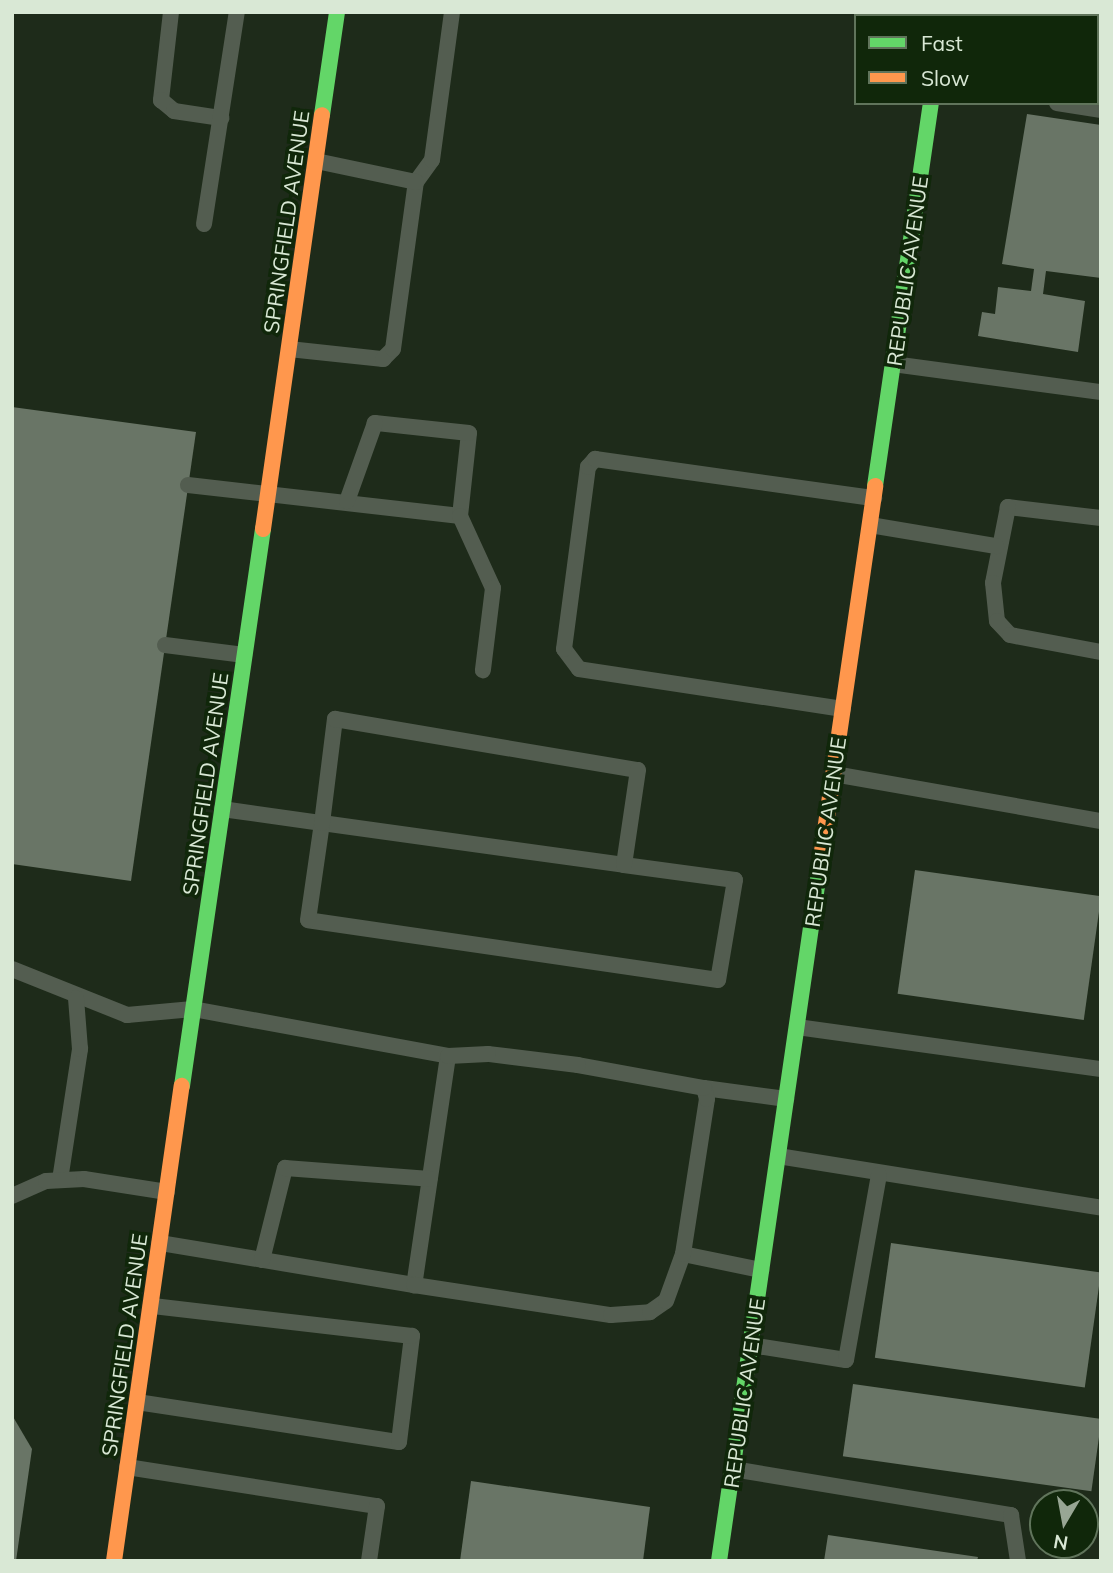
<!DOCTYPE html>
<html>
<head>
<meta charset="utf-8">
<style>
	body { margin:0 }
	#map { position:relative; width:1113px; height:1573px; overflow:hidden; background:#1e2b1a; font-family:Mulish,sans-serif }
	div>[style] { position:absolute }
	.building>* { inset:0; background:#697566; transform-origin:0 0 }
	.lane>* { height:16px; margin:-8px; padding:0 8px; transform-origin:8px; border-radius:8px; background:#535d50 }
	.street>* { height:32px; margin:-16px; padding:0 16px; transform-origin:16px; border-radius:16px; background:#535d50 }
	.fast>* { height:16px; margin:-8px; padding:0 8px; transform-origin:8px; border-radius:8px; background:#63d668 }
	.slow>* { height:16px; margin:-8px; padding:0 8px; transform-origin:8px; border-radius:8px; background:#ff974d }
	span { translate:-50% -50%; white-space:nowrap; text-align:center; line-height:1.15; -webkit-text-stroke:7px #10270a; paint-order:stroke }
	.street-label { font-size:21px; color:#d9e8d5 }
	.frame { position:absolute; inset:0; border:14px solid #d9e8d5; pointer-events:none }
	.legend { position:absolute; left:854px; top:14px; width:245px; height:91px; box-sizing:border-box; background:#10270a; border:2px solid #60745b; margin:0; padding:9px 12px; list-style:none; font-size:21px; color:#d9e8d5 }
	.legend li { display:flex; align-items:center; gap:14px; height:35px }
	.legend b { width:35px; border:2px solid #60745b }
	.north { position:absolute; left:1029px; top:1489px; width:70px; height:70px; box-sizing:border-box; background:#10270a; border:2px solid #60745b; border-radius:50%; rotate:190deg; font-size:19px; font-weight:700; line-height:28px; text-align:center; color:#d9e8d5 }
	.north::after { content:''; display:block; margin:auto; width:24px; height:32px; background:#98a694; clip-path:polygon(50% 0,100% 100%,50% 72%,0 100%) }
</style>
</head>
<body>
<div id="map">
	<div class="building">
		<i style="clip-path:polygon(1027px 114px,1101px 125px,1101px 278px,1046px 271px,1043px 294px,1085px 301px,1078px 352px,978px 336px,982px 312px,995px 314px,998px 287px,1031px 291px,1034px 269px,1002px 264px)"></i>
		<i style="clip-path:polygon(12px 407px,196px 432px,131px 881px,12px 864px)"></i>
		<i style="left:915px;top:870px;width:188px;height:125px;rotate:8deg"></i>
		<i style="left:891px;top:1243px;width:212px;height:116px;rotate:8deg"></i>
		<i style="left:853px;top:1384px;width:251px;height:73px;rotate:8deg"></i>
		<i style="clip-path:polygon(12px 1415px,32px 1449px,16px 1561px,12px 1561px)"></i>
		<i style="clip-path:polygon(471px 1481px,650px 1507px,643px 1561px,460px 1561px)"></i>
		<i style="clip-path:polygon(828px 1535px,978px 1557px,977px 1561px,824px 1561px)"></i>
	</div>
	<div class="lane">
		<i style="left:171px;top:12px;width:89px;rotate:96.5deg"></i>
		<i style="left:161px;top:100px;width:17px;rotate:40deg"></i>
		<i style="left:174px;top:111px;width:48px;rotate:8.5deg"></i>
		<i style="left:1041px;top:16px;width:4px;rotate:-90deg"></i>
		<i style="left:1057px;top:103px;width:45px;rotate:9deg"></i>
		<i style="left:416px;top:182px;width:27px;rotate:-54deg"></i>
		<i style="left:432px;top:160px;width:149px;rotate:-82.3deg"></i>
		<i style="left:204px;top:224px;width:215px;rotate:-81.2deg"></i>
		<i style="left:289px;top:349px;width:95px;rotate:6.1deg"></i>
		<i style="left:383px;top:359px;width:14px;rotate:-45deg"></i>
		<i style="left:393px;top:349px;width:169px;rotate:-82.2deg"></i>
		<i style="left:416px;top:182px;width:102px;rotate:-168.1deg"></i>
		<i style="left:893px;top:364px;width:210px;rotate:7.7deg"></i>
		<i style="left:188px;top:485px;width:274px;rotate:6.5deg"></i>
		<i style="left:460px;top:516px;width:83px;rotate:-83.8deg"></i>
		<i style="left:469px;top:433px;width:95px;rotate:-173.9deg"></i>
		<i style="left:375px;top:423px;width:83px;rotate:109.7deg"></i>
		<i style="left:460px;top:516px;width:79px;rotate:65.4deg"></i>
		<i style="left:493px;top:588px;width:83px;rotate:97deg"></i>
		<i style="left:1101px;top:518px;width:94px;rotate:-173.3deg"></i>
		<i style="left:1008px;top:507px;width:77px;rotate:101.2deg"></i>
		<i style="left:993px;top:583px;width:38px;rotate:84deg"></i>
		<i style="left:997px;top:621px;width:19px;rotate:47deg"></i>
		<i style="left:1010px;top:635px;width:93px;rotate:10.6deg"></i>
		<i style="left:870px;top:525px;width:128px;rotate:9.5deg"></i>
		<i style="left:165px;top:645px;width:80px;rotate:7.2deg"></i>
		<i style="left:843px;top:709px;width:267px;rotate:-171.4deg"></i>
		<i style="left:579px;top:669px;width:25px;rotate:-127deg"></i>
		<i style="left:564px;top:649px;width:184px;rotate:-82.5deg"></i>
		<i style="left:588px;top:467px;width:11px;rotate:-49deg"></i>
		<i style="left:595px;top:459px;width:282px;rotate:8deg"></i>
		<i style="left:834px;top:774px;width:271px;rotate:10deg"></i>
		<i style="left:222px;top:809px;width:101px;rotate:8deg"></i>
		<i style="left:322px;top:823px;width:305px;rotate:7.9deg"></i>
		<i style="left:624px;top:865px;width:112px;rotate:7.7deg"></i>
		<i style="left:735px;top:880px;width:101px;rotate:99.6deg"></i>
		<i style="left:718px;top:980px;width:414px;rotate:-171.7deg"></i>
		<i style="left:308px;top:920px;width:98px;rotate:-81.8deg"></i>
		<i style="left:322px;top:823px;width:105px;rotate:-82.9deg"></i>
		<i style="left:335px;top:719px;width:307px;rotate:9.6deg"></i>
		<i style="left:638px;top:770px;width:96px;rotate:98.4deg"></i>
		<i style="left:12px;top:969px;width:124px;rotate:21.8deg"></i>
		<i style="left:127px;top:1015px;width:66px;rotate:-5.2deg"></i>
		<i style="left:193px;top:1009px;width:259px;rotate:10.4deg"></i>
		<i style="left:448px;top:1056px;width:232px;rotate:98.4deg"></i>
		<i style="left:414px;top:1285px;width:258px;rotate:-170.6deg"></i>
		<i style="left:797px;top:1027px;width:307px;rotate:7.9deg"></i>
		<i style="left:704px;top:1088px;width:83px;rotate:7.6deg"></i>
		<i style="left:778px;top:1156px;width:327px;rotate:9.1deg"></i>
		<i style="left:60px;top:1180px;width:133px;rotate:-81.3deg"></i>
		<i style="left:80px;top:1049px;width:51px;rotate:-94.5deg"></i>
		<i style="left:12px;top:1196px;width:37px;rotate:-24deg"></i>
		<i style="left:46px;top:1181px;width:38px;rotate:-3deg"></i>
		<i style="left:84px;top:1179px;width:84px;rotate:8.9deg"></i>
		<i style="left:683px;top:1254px;width:80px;rotate:11.6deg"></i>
		<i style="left:262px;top:1260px;width:95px;rotate:-76deg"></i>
		<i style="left:285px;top:1168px;width:145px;rotate:4.3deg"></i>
		<i style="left:414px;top:1285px;width:199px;rotate:8.7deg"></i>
		<i style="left:611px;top:1315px;width:39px;rotate:-4deg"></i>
		<i style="left:650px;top:1312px;width:19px;rotate:-35deg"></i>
		<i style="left:666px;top:1301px;width:50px;rotate:-70.1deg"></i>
		<i style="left:683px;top:1254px;width:157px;rotate:-81.2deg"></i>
		<i style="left:707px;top:1099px;width:11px;rotate:-105deg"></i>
		<i style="left:704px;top:1088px;width:128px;rotate:-169.7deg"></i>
		<i style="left:578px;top:1065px;width:91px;rotate:-173deg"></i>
		<i style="left:488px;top:1054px;width:40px;rotate:177.1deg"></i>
		<i style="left:751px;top:1345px;width:96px;rotate:9deg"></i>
		<i style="left:846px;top:1360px;width:188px;rotate:-79.9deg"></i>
		<i style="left:137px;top:1402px;width:265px;rotate:8.7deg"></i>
		<i style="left:399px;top:1442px;width:107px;rotate:-83deg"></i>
		<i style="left:412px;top:1336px;width:263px;rotate:-173.4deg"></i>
		<i style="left:127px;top:1467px;width:253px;rotate:8.9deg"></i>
		<i style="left:377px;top:1506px;width:56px;rotate:98.3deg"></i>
		<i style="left:733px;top:1469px;width:282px;rotate:9.4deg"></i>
		<i style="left:1011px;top:1515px;width:47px;rotate:81.3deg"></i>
	</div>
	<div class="street">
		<i style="left:944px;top:16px;width:4px;rotate:-90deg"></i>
	</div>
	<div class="fast">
		<i style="left:322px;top:115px;width:104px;rotate:-81.7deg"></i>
		<i style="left:875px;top:486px;width:387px;rotate:-81.7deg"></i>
		<i style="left:182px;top:1086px;width:563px;rotate:-81.73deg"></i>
		<i style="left:719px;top:1561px;width:703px;rotate:-81.74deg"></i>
	</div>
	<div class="slow">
		<i style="left:263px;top:529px;width:418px;rotate:-81.9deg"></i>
		<i style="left:820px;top:865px;width:383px;rotate:-81.7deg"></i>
		<i style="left:114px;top:1561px;width:480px;rotate:-81.9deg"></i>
	</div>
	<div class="street-label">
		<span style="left:286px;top:222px;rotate:-82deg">SPRINGFIELD AVENUE</span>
		<span style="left:907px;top:271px;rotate:-82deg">REPUBLIC AVENUE</span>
		<span style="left:205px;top:784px;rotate:-82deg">SPRINGFIELD AVENUE</span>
		<span style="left:825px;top:832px;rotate:-82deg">REPUBLIC AVENUE</span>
		<span style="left:124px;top:1345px;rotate:-82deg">SPRINGFIELD AVENUE</span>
		<span style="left:744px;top:1393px;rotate:-82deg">REPUBLIC AVENUE</span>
	</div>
	<div class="frame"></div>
	<ul class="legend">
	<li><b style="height:9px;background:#63d668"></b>Fast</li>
	<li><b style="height:9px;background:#ff974d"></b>Slow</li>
	</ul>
	<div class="north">N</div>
</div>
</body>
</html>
